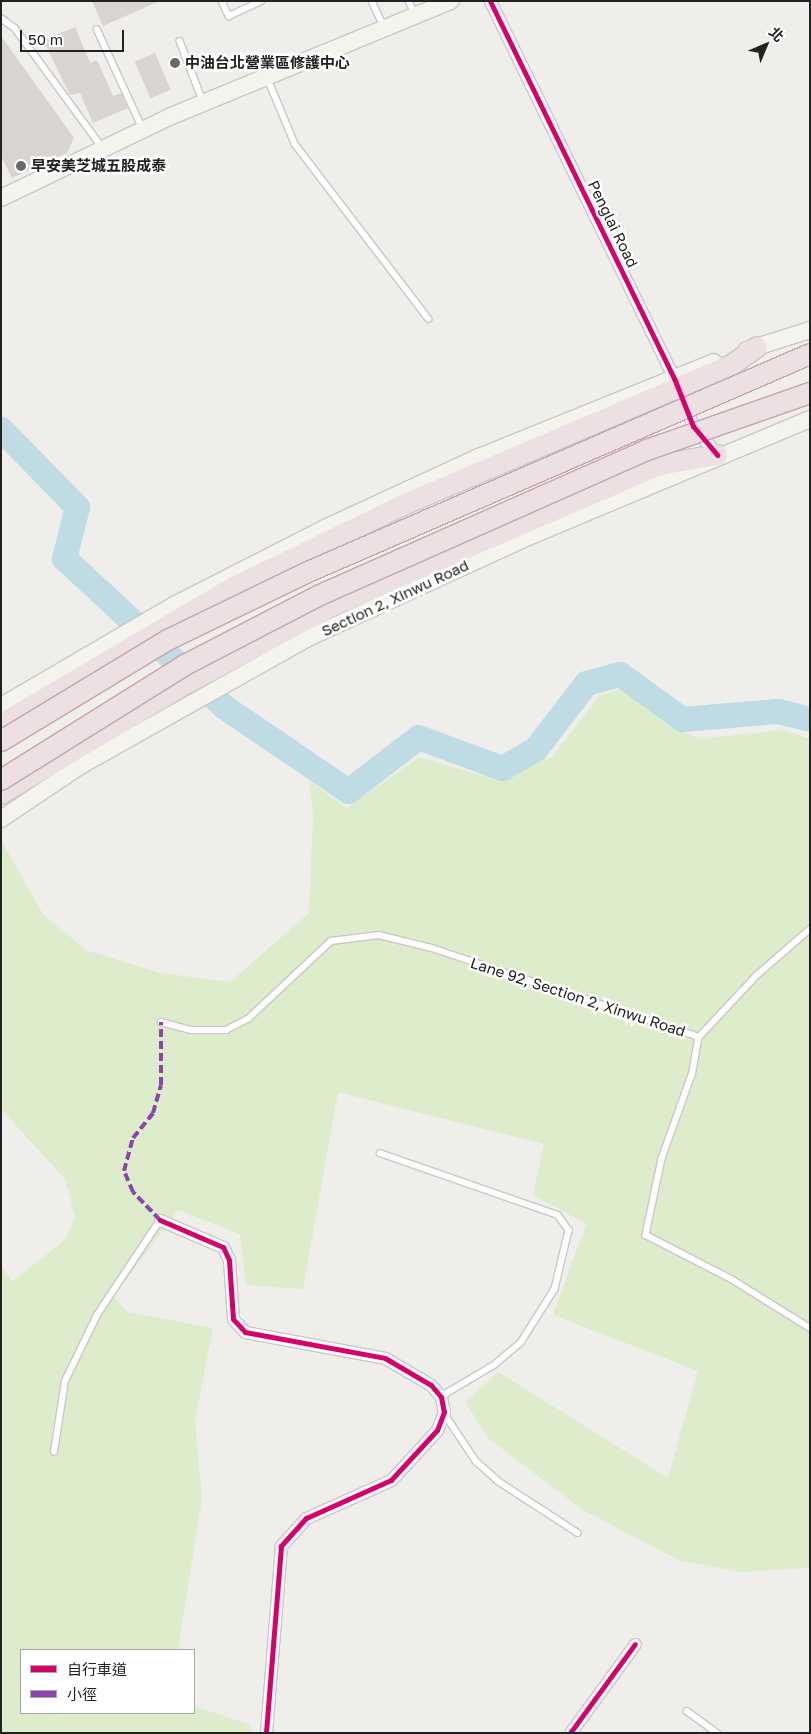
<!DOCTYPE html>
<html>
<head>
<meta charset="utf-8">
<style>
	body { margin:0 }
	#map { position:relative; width:811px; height:1734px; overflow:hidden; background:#f0eeeb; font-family:"Golos Text","Noto Sans TC",sans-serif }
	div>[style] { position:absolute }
	.grass>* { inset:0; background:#ddeccb }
	.river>* { height:25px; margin:-12.5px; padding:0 12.5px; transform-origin:12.5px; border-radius:12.5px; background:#bfdbe3 }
	.building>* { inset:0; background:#d7d4d2; transform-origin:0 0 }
	.roads { filter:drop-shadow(1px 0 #c9c8c7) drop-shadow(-1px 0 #c9c8c7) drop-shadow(0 1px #c9c8c7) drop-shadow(0 -1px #c9c8c7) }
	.service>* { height:5.5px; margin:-2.75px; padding:0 2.75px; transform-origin:2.75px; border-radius:2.75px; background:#fdfcfc }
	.minor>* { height:11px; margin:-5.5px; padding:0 5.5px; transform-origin:5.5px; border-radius:5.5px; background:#fdfcfc }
	.secondary>* { height:16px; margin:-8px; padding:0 8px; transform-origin:8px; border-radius:8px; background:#f4f4ed }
	.motorway>* { height:20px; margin:-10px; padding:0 10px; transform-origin:10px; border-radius:10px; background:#ece0e2 }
	.bridges { filter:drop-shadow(1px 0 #c5a2ac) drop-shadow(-1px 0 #c5a2ac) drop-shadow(0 1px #c5a2ac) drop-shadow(0 -1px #c5a2ac) }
	.motorway-bridge>* { height:20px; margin:-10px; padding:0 10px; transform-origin:10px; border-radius:10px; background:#ece0e2 }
	.quiet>* { height:4px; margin-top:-2px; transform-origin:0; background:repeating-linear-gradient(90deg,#8e44ad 0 8px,transparent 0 12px) }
	.cycleway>* { height:5px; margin:-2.5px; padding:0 2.5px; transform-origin:2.5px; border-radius:2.5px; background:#d6006c }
	.dots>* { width:14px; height:14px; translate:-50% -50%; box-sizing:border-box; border:2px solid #fff; border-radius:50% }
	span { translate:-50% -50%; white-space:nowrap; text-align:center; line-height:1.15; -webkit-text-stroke:5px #fff; paint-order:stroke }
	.poi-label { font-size:15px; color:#222; font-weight:700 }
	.left { translate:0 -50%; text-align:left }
	.street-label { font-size:15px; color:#222 }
	.frame { position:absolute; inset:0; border:2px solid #222; pointer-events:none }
	.legend { position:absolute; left:20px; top:1649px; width:175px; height:65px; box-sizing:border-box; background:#fff; border:1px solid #a7a7a7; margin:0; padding:6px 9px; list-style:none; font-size:15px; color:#222 }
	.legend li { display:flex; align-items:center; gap:10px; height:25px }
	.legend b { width:25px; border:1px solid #a7a7a7 }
	.north { position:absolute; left:741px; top:20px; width:50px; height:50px; -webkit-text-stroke:4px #fff; paint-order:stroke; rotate:45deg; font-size:14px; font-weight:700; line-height:20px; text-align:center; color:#222 }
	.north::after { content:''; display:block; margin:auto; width:18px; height:22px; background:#222; clip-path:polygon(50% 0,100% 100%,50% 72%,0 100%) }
	.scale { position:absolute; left:20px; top:30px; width:104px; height:22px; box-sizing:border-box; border:2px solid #222; border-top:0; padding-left:6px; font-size:15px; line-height:18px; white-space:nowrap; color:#222; -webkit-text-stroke:4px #fff; paint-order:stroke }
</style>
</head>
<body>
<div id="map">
	<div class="grass">
		<i style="clip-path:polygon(621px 689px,670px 727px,701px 739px,783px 730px,810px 739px,809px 1568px,743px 1572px,680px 1561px,583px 1510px,489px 1439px,465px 1402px,498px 1372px,668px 1478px,698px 1371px,553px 1315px,586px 1224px,533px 1195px,544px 1144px,338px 1092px,303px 1289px,246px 1285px,240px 1234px,178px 1210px,114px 1296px,127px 1312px,213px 1328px,195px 1420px,202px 1498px,178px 1650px,21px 1650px,21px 1713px,194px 1713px,194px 1706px,251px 1725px,252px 1733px,1px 1733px,1px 1267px,13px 1281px,65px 1240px,75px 1216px,65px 1179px,1px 1109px,1px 840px,43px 914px,86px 950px,160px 973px,230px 982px,309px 913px,313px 816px,309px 781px,347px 808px,419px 757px,494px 779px,552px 757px,599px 696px)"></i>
	</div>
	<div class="river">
		<i style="left:1px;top:429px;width:109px;rotate:45.7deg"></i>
		<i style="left:77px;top:507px;width:53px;rotate:104.3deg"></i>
		<i style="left:64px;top:558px;width:217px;rotate:42.9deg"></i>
		<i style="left:223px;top:706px;width:151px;rotate:34.2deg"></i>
		<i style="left:348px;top:791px;width:88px;rotate:-37.6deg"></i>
		<i style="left:418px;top:737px;width:90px;rotate:20.3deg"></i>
		<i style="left:502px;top:768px;width:39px;rotate:-30deg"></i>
		<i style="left:536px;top:748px;width:82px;rotate:-52.4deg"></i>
		<i style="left:586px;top:683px;width:35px;rotate:-15deg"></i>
		<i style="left:620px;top:674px;width:77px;rotate:36deg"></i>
		<i style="left:682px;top:719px;width:96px;rotate:-4.8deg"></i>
		<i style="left:778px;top:711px;width:33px;rotate:14deg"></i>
	</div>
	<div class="building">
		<i style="clip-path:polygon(92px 1px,160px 1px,103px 26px)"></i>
		<i style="clip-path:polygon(75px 27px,90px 63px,97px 60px,113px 96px,121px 93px,128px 108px,93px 123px,80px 93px,70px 95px,43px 40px)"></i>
		<i style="clip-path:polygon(1px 36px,74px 138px,67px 153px,12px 178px,1px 156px)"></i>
		<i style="left:155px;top:53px;width:40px;height:22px;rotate:67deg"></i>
	</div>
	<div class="roads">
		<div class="service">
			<i style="left:222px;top:1px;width:17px;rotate:65deg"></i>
			<i style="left:229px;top:16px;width:35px;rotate:-25deg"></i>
			<i style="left:372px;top:1px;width:29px;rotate:65deg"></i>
			<i style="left:409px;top:1px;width:14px;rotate:65deg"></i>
			<i style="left:1px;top:18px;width:17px;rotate:36deg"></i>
			<i style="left:15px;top:28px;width:147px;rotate:53.8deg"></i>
			<i style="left:97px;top:29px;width:108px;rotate:65.3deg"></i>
			<i style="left:180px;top:41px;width:64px;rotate:69deg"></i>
			<i style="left:268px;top:79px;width:70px;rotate:67.4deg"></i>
			<i style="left:295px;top:144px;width:220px;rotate:52.6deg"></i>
			<i style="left:161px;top:1022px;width:31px;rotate:15deg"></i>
			<i style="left:191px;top:1030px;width:35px"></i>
			<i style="left:226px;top:1030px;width:25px;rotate:-27deg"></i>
			<i style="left:248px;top:1019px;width:114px;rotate:-43.2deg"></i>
			<i style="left:331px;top:941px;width:48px;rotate:-7.1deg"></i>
			<i style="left:379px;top:935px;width:55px;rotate:13.8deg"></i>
			<i style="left:432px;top:948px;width:281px;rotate:18.4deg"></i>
			<i style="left:699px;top:1037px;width:39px;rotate:100deg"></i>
			<i style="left:692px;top:1075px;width:89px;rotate:109.7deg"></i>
			<i style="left:662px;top:1159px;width:78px;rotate:101.9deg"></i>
			<i style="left:646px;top:1235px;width:98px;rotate:27.3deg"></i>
			<i style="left:733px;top:1280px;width:91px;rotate:31.9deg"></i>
			<i style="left:699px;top:1037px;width:83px;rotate:-46.9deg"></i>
			<i style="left:756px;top:976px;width:72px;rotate:-41deg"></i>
			<i style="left:380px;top:1153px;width:188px;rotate:19.2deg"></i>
			<i style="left:558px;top:1215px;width:19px;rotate:54deg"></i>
			<i style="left:569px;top:1230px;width:61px;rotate:103.3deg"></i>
			<i style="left:555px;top:1289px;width:64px;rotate:122.2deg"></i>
			<i style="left:521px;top:1343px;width:34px;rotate:140deg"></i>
			<i style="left:495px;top:1365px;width:63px;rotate:149.3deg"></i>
			<i style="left:444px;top:1413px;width:58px;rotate:56.3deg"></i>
			<i style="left:476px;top:1461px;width:30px;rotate:42deg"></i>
			<i style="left:498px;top:1481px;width:95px;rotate:33deg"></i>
			<i style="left:54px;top:1452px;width:72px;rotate:-81.2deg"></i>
			<i style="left:65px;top:1381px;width:73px;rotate:-64.1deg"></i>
			<i style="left:97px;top:1315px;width:114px;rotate:-56.4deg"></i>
			<i style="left:687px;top:1711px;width:37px;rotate:36deg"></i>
		</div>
		<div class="minor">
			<i style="left:490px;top:1px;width:420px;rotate:64deg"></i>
			<i style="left:674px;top:378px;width:52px;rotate:68.4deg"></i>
			<i style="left:693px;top:426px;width:38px;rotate:50deg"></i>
			<i style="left:160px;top:1220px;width:69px;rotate:23.2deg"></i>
			<i style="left:223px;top:1247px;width:14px;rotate:65deg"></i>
			<i style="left:229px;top:1260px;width:59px;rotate:86.1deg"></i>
			<i style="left:233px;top:1319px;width:18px;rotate:47deg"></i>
			<i style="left:245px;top:1332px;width:142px;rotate:10.5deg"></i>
			<i style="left:385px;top:1358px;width:53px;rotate:30.4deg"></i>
			<i style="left:431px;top:1385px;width:16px;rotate:50deg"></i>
			<i style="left:441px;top:1397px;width:15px;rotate:79deg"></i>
			<i style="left:444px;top:1412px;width:19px;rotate:111deg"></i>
			<i style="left:437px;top:1430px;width:68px;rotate:132.6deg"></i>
			<i style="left:391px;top:1480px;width:93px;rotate:155.9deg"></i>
			<i style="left:306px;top:1518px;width:38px;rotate:132deg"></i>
			<i style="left:281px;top:1546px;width:188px;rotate:94.6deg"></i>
			<i style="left:570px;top:1733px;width:110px;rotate:-53.9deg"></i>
		</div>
		<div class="secondary">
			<i style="left:1px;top:198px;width:187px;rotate:-25.7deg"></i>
			<i style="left:169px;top:117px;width:305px;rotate:-22.4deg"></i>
			<i style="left:747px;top:350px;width:66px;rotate:-17.6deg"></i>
			<i style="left:1px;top:706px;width:200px;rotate:-30.3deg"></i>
			<i style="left:174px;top:605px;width:169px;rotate:-27deg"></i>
			<i style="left:325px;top:528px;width:170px;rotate:-24.8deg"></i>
			<i style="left:479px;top:457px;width:253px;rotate:-22deg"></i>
			<i style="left:1px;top:819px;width:95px;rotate:-33.9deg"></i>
			<i style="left:80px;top:766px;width:264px;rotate:-29.3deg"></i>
			<i style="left:310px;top:637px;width:240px;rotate:-24.6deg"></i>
			<i style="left:528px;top:537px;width:306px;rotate:-22.7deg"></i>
		</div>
		<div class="motorway">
			<i style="left:1px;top:724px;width:270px;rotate:-30.5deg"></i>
			<i style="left:234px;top:587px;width:188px;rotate:-25.9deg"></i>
			<i style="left:403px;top:505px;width:359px;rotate:-23.1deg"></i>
			<i style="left:733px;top:364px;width:29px;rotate:-35deg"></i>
			<i style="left:1px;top:794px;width:211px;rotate:-30.8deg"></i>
			<i style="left:182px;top:686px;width:170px;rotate:-28.1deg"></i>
			<i style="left:332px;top:606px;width:357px;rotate:-23.3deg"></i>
			<i style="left:660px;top:465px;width:58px;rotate:-10deg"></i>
		</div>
	</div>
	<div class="bridges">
		<div class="motorway-bridge">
			<i style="left:1px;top:741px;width:195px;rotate:-31.2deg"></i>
			<i style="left:168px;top:640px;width:156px;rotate:-25.9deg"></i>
			<i style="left:308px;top:572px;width:547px;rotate:-23.47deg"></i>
			<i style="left:1px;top:780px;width:217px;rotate:-32deg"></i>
			<i style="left:185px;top:665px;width:152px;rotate:-27.4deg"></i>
			<i style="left:320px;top:595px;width:361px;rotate:-23.9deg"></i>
			<i style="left:650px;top:449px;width:170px;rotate:-19.3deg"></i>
		</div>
	</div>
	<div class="quiet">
		<i style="left:160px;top:1220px;width:39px;rotate:-134deg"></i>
		<i style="left:133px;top:1192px;width:23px;rotate:-113deg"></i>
		<i style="left:124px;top:1171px;width:34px;rotate:-75deg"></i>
		<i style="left:133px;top:1138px;width:32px;rotate:-51deg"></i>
		<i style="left:153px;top:1113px;width:29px;rotate:-74deg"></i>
		<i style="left:161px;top:1085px;width:63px;rotate:-90deg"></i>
	</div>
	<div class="cycleway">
		<i style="left:490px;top:1px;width:420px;rotate:64deg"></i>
		<i style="left:674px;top:378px;width:52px;rotate:68.4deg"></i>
		<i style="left:693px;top:426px;width:38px;rotate:50deg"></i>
		<i style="left:160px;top:1220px;width:69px;rotate:23.2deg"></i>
		<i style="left:223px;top:1247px;width:14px;rotate:65deg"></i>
		<i style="left:229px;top:1260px;width:59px;rotate:86.1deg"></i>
		<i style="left:233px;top:1319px;width:18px;rotate:47deg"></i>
		<i style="left:245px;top:1332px;width:142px;rotate:10.5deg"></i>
		<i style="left:385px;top:1358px;width:53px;rotate:30.4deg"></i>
		<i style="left:431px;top:1385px;width:16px;rotate:50deg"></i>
		<i style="left:441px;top:1397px;width:15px;rotate:79deg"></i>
		<i style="left:444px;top:1412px;width:19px;rotate:111deg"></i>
		<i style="left:437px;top:1430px;width:68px;rotate:132.6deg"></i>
		<i style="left:391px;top:1480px;width:93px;rotate:155.9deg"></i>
		<i style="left:306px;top:1518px;width:38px;rotate:132deg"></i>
		<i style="left:281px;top:1546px;width:188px;rotate:94.6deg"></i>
		<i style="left:570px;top:1733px;width:110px;rotate:-53.9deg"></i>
	</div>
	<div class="dots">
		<i style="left:175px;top:63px;background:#6a6968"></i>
		<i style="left:21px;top:166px;background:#6a6968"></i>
	</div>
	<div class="poi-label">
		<span class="left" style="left:185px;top:63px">中油台北營業區修護中心</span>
		<span class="left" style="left:31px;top:166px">早安美芝城五股成泰</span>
	</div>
	<div class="street-label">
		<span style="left:613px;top:224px;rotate:64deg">Penglai Road</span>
		<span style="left:395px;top:598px;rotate:-25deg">Section 2, Xinwu Road</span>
		<span style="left:578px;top:997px;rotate:18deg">Lane 92, Section 2, Xinwu Road</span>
	</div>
	<div class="frame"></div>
	<ul class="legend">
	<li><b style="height:6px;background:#d6006c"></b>自行車道</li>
	<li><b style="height:6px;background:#8e44ad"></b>小徑</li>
	</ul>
	<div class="north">北</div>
	<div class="scale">50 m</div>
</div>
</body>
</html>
